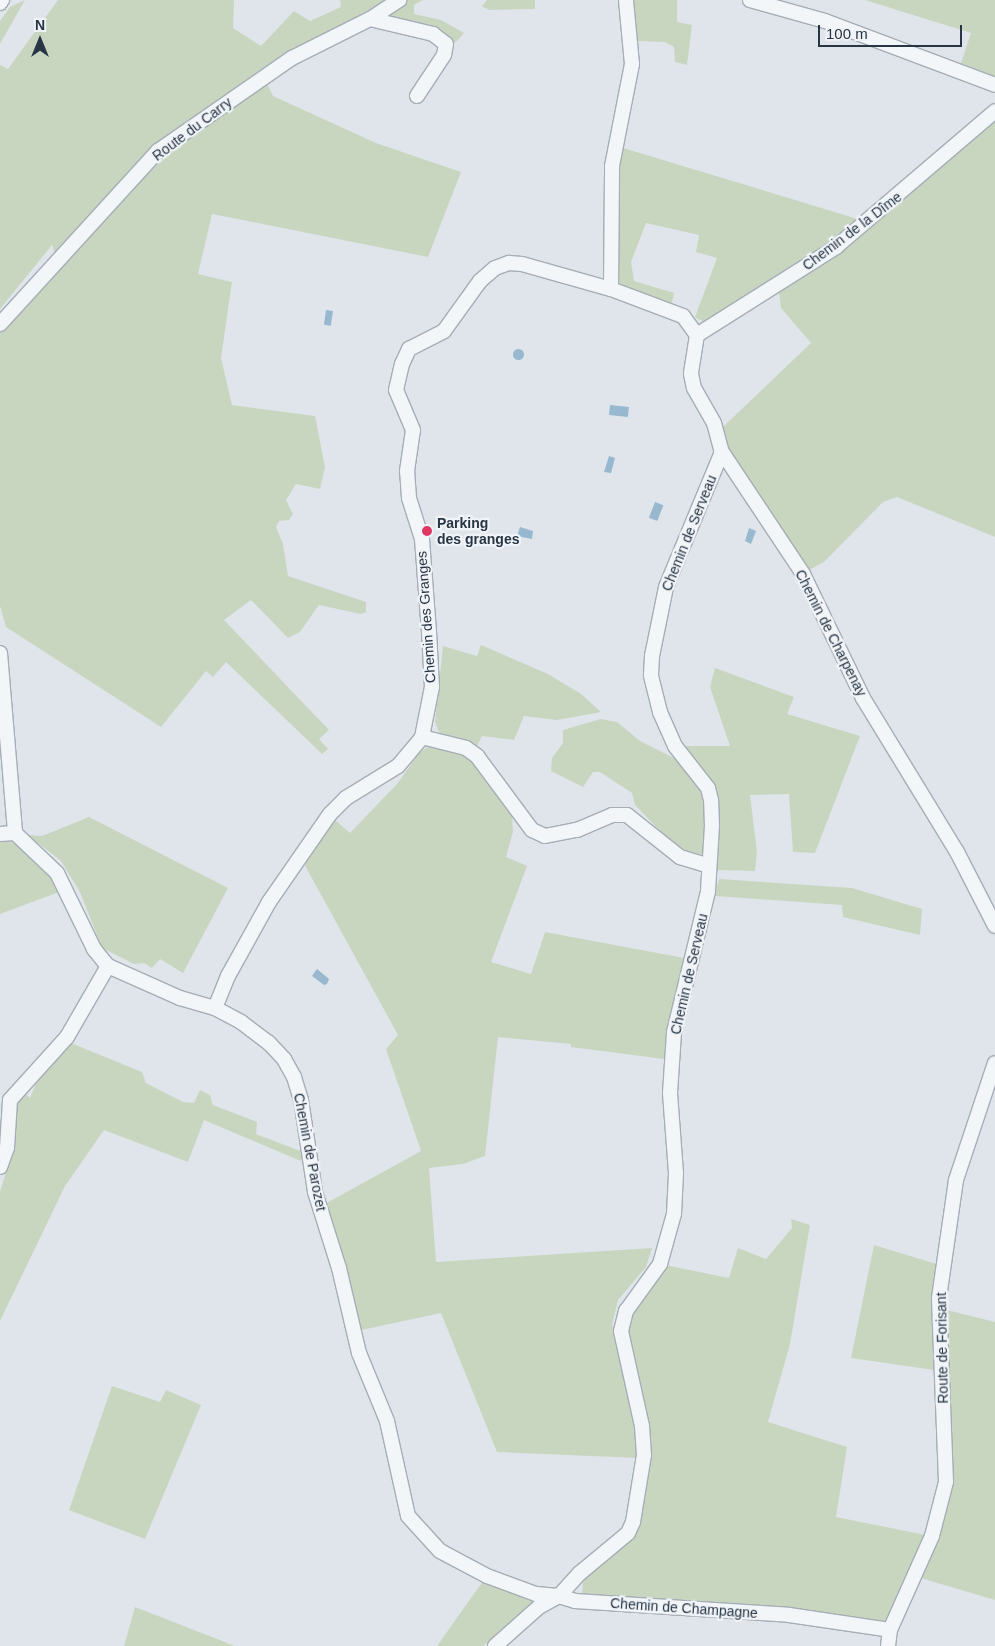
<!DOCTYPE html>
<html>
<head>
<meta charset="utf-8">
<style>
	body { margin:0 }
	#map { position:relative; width:995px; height:1646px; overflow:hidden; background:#e0e5eb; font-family:Arial,sans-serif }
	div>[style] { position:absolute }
	.green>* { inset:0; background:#c8d6c0 }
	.water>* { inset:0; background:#97b8cf; transform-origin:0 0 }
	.round { border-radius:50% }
	.roads { filter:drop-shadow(1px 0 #a5adb6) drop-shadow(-1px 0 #a5adb6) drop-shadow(0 1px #a5adb6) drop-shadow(0 -1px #a5adb6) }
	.minor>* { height:14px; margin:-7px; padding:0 7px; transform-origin:7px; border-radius:7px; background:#f3f6f8 }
	.dots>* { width:14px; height:14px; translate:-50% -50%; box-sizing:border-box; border:2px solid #f0f4f8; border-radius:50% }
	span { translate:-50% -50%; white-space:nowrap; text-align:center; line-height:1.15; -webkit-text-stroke:4.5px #f0f4f8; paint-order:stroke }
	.street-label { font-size:14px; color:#273544 }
	.poi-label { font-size:14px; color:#273544; font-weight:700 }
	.left { translate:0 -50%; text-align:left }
	.north { position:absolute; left:15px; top:15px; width:50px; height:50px; -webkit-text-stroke:4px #f0f4f8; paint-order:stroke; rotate:0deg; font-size:14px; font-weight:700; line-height:20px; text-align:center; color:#273544 }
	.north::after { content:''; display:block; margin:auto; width:18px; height:22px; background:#273544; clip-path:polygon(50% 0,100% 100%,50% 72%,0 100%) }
	.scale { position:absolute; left:818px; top:25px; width:144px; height:22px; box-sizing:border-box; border:2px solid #273544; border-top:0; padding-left:6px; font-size:15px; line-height:18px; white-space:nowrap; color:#273544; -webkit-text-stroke:4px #f0f4f8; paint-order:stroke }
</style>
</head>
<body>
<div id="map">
	<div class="green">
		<i style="clip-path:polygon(25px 0,0 44px,0 21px,10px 7px)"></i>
		<i style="clip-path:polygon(58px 0,234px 0,233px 28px,261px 46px,294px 11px,310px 21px,341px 7px,340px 0,389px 0,258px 71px,159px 143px,55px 254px,52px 245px,0 309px,0 65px,8px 69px)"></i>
		<i style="clip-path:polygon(404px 0,423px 0,414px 5px,414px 14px,441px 20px,464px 33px,455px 43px,434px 29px,383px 18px)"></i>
		<i style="clip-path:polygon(487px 0,535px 0,535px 9px,489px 10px,482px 6px)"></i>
		<i style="clip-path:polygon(629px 0,677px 0,677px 22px,692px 25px,687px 65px,675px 62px,674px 47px,665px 42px,634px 41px)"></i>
		<i style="clip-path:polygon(865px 0,995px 0,995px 78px,960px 66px,971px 33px)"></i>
		<i style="clip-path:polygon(266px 81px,273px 96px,376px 143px,461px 172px,428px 257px,212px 214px,198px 274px,232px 282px,221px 358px,232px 405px,315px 416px,325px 467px,320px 489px,296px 484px,286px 500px,293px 514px,289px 520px,279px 521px,276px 527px,283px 544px,288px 576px,366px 602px,366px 612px,361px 614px,319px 605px,300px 632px,288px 638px,251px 600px,224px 620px,329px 730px,319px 739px,328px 749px,322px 754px,226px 662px,213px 677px,206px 671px,161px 727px,6px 627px,0 606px,0 332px,95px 227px,166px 156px)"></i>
		<i style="clip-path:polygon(995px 118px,995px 537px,897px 497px,883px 502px,824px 562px,809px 570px,726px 446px,723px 427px,811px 343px,781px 308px,779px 292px,874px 225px)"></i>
		<i style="clip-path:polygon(620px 147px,861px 220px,712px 321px,702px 321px,695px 317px,717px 258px,696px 252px,699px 235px,646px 223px,631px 262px,634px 281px,674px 293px,672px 303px,616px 284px,613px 219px)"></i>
		<i style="clip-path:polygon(481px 645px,548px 674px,581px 694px,601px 712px,557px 720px,524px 716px,514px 740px,482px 736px,476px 748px,440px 734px,435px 722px,443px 646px,477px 656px)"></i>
		<i style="clip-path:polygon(715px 668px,794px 697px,787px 714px,860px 736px,815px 853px,793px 852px,789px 794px,750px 795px,757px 852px,755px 871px,717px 870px,715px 792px,683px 746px,730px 746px,710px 687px)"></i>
		<i style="clip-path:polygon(601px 719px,617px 722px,640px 741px,674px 758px,692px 772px,707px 804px,704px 855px,689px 852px,670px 841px,635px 805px,632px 793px,600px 772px,593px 772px,583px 787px,551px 771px,552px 758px,563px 743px,563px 730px)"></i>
		<i style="clip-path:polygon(432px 744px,468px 755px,512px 815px,513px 832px,506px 857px,527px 866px,491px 962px,531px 974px,545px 932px,684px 958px,664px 1059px,571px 1047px,571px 1044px,498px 1037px,485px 1156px,463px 1164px,429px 1168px,436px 1262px,652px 1248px,646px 1267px,618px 1300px,612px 1325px,640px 1438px,639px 1458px,497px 1452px,441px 1313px,357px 1331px,323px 1205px,421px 1151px,386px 1049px,398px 1035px,303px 862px,334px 819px,350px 833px,397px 784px,420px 752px)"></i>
		<i style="clip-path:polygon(89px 817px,228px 888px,183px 973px,160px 959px,152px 968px,144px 963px,134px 964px,102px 948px,80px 892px,61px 861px,28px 835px,42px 836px)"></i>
		<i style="clip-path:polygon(0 841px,15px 843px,51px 873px,62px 891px,0 914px)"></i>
		<i style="clip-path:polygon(719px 879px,852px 888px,922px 909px,920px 935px,843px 917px,842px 905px,715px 896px)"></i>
		<i style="clip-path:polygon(71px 1043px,142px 1072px,146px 1083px,183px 1102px,194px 1103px,200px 1090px,210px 1095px,213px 1105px,257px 1122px,256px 1134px,303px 1152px,301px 1161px,204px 1120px,188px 1162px,104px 1130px,65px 1186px,0 1321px,0 1192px,15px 1143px,12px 1108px,22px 1091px,30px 1098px,38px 1078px)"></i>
		<i style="clip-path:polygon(791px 1219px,810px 1225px,790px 1344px,768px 1422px,847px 1447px,836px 1517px,931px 1536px,946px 1482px,941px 1371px,851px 1358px,874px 1245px,943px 1266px,939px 1308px,995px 1322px,995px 1600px,914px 1576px,890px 1630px,610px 1604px,582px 1593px,584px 1574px,628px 1543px,641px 1517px,651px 1464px,621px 1331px,660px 1264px,729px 1278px,738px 1248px,766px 1259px,792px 1228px)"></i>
		<i style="clip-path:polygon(112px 1386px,160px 1402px,166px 1390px,201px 1405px,145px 1539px,69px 1510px)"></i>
		<i style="clip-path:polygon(483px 1581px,536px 1602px,483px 1646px,437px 1646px)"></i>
		<i style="clip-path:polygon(135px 1607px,235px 1646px,124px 1646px)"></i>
	</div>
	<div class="water">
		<i style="left:326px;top:310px;width:7px;height:15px;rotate:8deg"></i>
		<i class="round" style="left:512.5px;top:348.5px;width:11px;height:11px"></i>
		<i style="left:610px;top:405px;width:19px;height:10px;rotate:6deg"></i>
		<i style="clip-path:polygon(609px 456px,615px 458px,611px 473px,604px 472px)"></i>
		<i style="left:655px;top:502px;width:9px;height:17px;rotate:21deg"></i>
		<i style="clip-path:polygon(520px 527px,533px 531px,532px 539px,517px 536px)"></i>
		<i style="clip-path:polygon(749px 528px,756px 531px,751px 544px,745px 541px)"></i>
		<i style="clip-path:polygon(317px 969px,329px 979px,327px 984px,324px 985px,312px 976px)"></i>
	</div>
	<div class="roads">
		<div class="minor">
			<i style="left:750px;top:0;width:78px;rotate:15.6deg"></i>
			<i style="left:825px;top:21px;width:182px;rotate:20.6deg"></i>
			<i style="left:0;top:3px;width:4px;rotate:-56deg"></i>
			<i style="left:370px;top:19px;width:65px;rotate:13.4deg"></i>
			<i style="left:433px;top:34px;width:16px;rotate:38deg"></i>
			<i style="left:446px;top:44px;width:11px;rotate:100deg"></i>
			<i style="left:444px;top:55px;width:49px;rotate:123.4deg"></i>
			<i style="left:611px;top:289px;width:123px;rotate:-89.5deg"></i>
			<i style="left:612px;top:166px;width:104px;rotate:-78.9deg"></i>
			<i style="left:632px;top:64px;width:64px;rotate:-95.4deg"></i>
			<i style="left:0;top:324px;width:234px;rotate:-47.6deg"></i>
			<i style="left:158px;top:151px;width:163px;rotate:-34.8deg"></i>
			<i style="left:292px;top:58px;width:87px;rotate:-26.6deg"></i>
			<i style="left:370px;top:19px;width:35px;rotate:-33deg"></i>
			<i style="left:697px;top:335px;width:39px;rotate:99deg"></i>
			<i style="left:691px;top:374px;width:14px;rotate:78deg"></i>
			<i style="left:694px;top:388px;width:40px;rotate:60.3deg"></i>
			<i style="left:714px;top:423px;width:30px;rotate:75deg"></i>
			<i style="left:722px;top:452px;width:146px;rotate:56.4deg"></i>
			<i style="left:803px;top:574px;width:138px;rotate:64.2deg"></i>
			<i style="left:863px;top:698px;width:180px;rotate:58.6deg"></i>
			<i style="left:957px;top:852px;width:83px;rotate:62.8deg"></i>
			<i style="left:697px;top:335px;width:165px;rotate:-32.3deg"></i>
			<i style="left:836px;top:247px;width:209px;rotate:-40.5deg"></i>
			<i style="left:0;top:653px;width:181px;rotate:85.2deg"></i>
			<i style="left:15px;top:833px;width:58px;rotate:43.6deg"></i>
			<i style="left:57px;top:873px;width:85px;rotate:64deg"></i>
			<i style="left:94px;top:949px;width:22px;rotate:51deg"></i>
			<i style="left:108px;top:966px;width:79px;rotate:24deg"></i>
			<i style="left:180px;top:998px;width:36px;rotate:16deg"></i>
			<i style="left:215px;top:1008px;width:30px;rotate:28deg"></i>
			<i style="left:241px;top:1022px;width:35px;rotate:37deg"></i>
			<i style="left:269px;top:1043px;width:22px;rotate:47deg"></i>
			<i style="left:284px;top:1059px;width:21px;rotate:61deg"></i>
			<i style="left:294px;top:1077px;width:24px;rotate:73deg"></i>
			<i style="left:301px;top:1100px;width:93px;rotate:81.3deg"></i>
			<i style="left:315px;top:1192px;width:80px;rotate:72.5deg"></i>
			<i style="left:339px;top:1268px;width:87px;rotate:76.8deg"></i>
			<i style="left:359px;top:1353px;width:74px;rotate:67.6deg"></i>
			<i style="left:387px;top:1421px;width:97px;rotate:77.5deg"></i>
			<i style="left:408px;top:1516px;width:47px;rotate:47.6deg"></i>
			<i style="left:440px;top:1551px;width:53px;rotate:28deg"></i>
			<i style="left:487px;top:1576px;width:52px;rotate:20.2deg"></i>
			<i style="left:536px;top:1594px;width:23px;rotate:5deg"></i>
			<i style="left:559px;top:1596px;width:31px;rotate:-48deg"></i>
			<i style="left:580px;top:1573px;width:62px;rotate:-39.8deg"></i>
			<i style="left:628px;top:1533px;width:12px;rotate:-66deg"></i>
			<i style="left:633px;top:1522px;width:68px;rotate:-80.7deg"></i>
			<i style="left:644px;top:1455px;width:29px;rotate:-94deg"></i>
			<i style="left:642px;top:1426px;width:97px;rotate:-102.5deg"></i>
			<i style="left:621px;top:1331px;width:21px;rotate:-76deg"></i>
			<i style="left:626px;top:1311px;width:58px;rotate:-54.1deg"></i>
			<i style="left:660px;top:1264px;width:52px;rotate:-74.4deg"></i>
			<i style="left:674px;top:1214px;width:41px;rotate:-87.2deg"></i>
			<i style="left:676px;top:1173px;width:80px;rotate:-94.3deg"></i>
			<i style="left:670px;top:1093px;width:61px;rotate:-86.2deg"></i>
			<i style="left:674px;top:1032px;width:145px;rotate:-76.4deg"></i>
			<i style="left:708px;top:891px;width:65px;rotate:-86.5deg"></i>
			<i style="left:712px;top:826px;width:26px;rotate:-92deg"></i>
			<i style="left:711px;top:800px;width:12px;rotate:-104deg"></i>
			<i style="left:708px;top:788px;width:53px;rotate:-128.2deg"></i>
			<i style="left:675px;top:746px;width:37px;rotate:-114deg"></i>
			<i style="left:660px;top:712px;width:38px;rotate:-104deg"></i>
			<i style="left:651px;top:675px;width:19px;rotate:-87deg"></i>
			<i style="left:652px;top:656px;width:70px;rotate:-78.5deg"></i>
			<i style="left:666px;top:587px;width:146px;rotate:-67.5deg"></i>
			<i style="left:422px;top:737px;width:45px;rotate:14deg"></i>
			<i style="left:466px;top:748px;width:14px;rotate:36deg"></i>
			<i style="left:477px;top:756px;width:92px;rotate:53.4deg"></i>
			<i style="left:532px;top:830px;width:14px;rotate:25deg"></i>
			<i style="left:545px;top:836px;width:33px;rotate:-11deg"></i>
			<i style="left:577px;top:830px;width:38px;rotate:-23deg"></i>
			<i style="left:612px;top:815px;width:15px"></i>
			<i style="left:627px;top:815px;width:68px;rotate:38.4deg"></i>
			<i style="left:680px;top:857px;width:30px;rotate:17deg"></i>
			<i style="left:0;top:834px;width:15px;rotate:-4deg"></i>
			<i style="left:215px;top:1008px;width:35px;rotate:-68deg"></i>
			<i style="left:228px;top:976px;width:85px;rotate:-61deg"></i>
			<i style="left:269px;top:902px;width:107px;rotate:-55.3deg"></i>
			<i style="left:330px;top:814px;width:23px;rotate:-45deg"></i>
			<i style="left:346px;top:798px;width:61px;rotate:-31.6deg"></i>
			<i style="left:398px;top:766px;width:38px;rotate:-50deg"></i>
			<i style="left:422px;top:737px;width:51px;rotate:-78.7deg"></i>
			<i style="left:432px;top:687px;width:55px;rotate:-93.1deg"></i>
			<i style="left:429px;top:632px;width:93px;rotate:-94.3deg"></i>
			<i style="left:422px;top:539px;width:43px;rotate:-107.6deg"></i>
			<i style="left:409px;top:498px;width:27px;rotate:-94deg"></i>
			<i style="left:407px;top:471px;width:41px;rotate:-81.7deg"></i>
			<i style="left:413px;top:430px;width:43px;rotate:-113deg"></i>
			<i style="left:396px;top:390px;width:27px;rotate:-77deg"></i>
			<i style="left:402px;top:364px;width:17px;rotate:-65deg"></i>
			<i style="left:409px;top:349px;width:39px;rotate:-27deg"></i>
			<i style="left:444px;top:331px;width:62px;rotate:-54.2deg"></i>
			<i style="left:480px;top:281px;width:20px;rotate:-41deg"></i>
			<i style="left:495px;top:268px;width:15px;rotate:-20deg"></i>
			<i style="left:509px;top:263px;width:13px;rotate:4deg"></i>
			<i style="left:522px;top:264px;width:92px;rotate:15.7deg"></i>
			<i style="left:611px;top:289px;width:77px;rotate:20.6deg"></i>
			<i style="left:683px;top:316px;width:24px;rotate:54deg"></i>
			<i style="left:0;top:1167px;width:20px;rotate:-70deg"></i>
			<i style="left:7px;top:1148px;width:48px;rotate:-86.4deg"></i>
			<i style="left:10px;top:1100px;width:85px;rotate:-47.9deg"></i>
			<i style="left:67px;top:1037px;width:82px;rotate:-60deg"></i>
			<i style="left:495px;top:1646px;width:59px;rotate:-41.6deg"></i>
			<i style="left:539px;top:1607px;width:23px;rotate:-29deg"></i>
			<i style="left:559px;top:1596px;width:17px;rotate:17deg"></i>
			<i style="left:575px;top:1601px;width:214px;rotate:3.7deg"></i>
			<i style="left:789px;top:1615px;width:102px;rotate:8.4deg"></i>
			<i style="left:888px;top:1646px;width:16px;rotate:-83deg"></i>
			<i style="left:890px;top:1630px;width:103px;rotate:-65.9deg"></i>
			<i style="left:932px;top:1536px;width:56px;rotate:-75.5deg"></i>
			<i style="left:946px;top:1482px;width:184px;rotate:-92.2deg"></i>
			<i style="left:939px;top:1298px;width:119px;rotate:-81.8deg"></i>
			<i style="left:956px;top:1180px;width:123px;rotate:-71.6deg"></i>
		</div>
	</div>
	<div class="dots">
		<i style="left:427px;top:531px;background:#de3763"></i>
	</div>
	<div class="street-label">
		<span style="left:192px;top:129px;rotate:-37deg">Route du Carry</span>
		<span style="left:852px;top:231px;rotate:-37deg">Chemin de la Dîme</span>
		<span style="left:689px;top:533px;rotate:-68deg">Chemin de Serveau</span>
		<span style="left:426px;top:617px;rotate:-94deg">Chemin des Granges</span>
		<span style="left:831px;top:633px;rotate:63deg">Chemin de Charpenay</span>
		<span style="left:689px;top:974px;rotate:-77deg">Chemin de Serveau</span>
		<span style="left:310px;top:1152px;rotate:79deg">Chemin de Parozet</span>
		<span style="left:942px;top:1348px;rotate:-91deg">Route de Forisant</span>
		<span style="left:684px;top:1608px;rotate:4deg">Chemin de Champagne</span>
	</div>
	<div class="poi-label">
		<span class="left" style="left:437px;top:531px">Parking<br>des granges</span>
	</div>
	<div class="north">N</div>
	<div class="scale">100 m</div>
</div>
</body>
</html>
